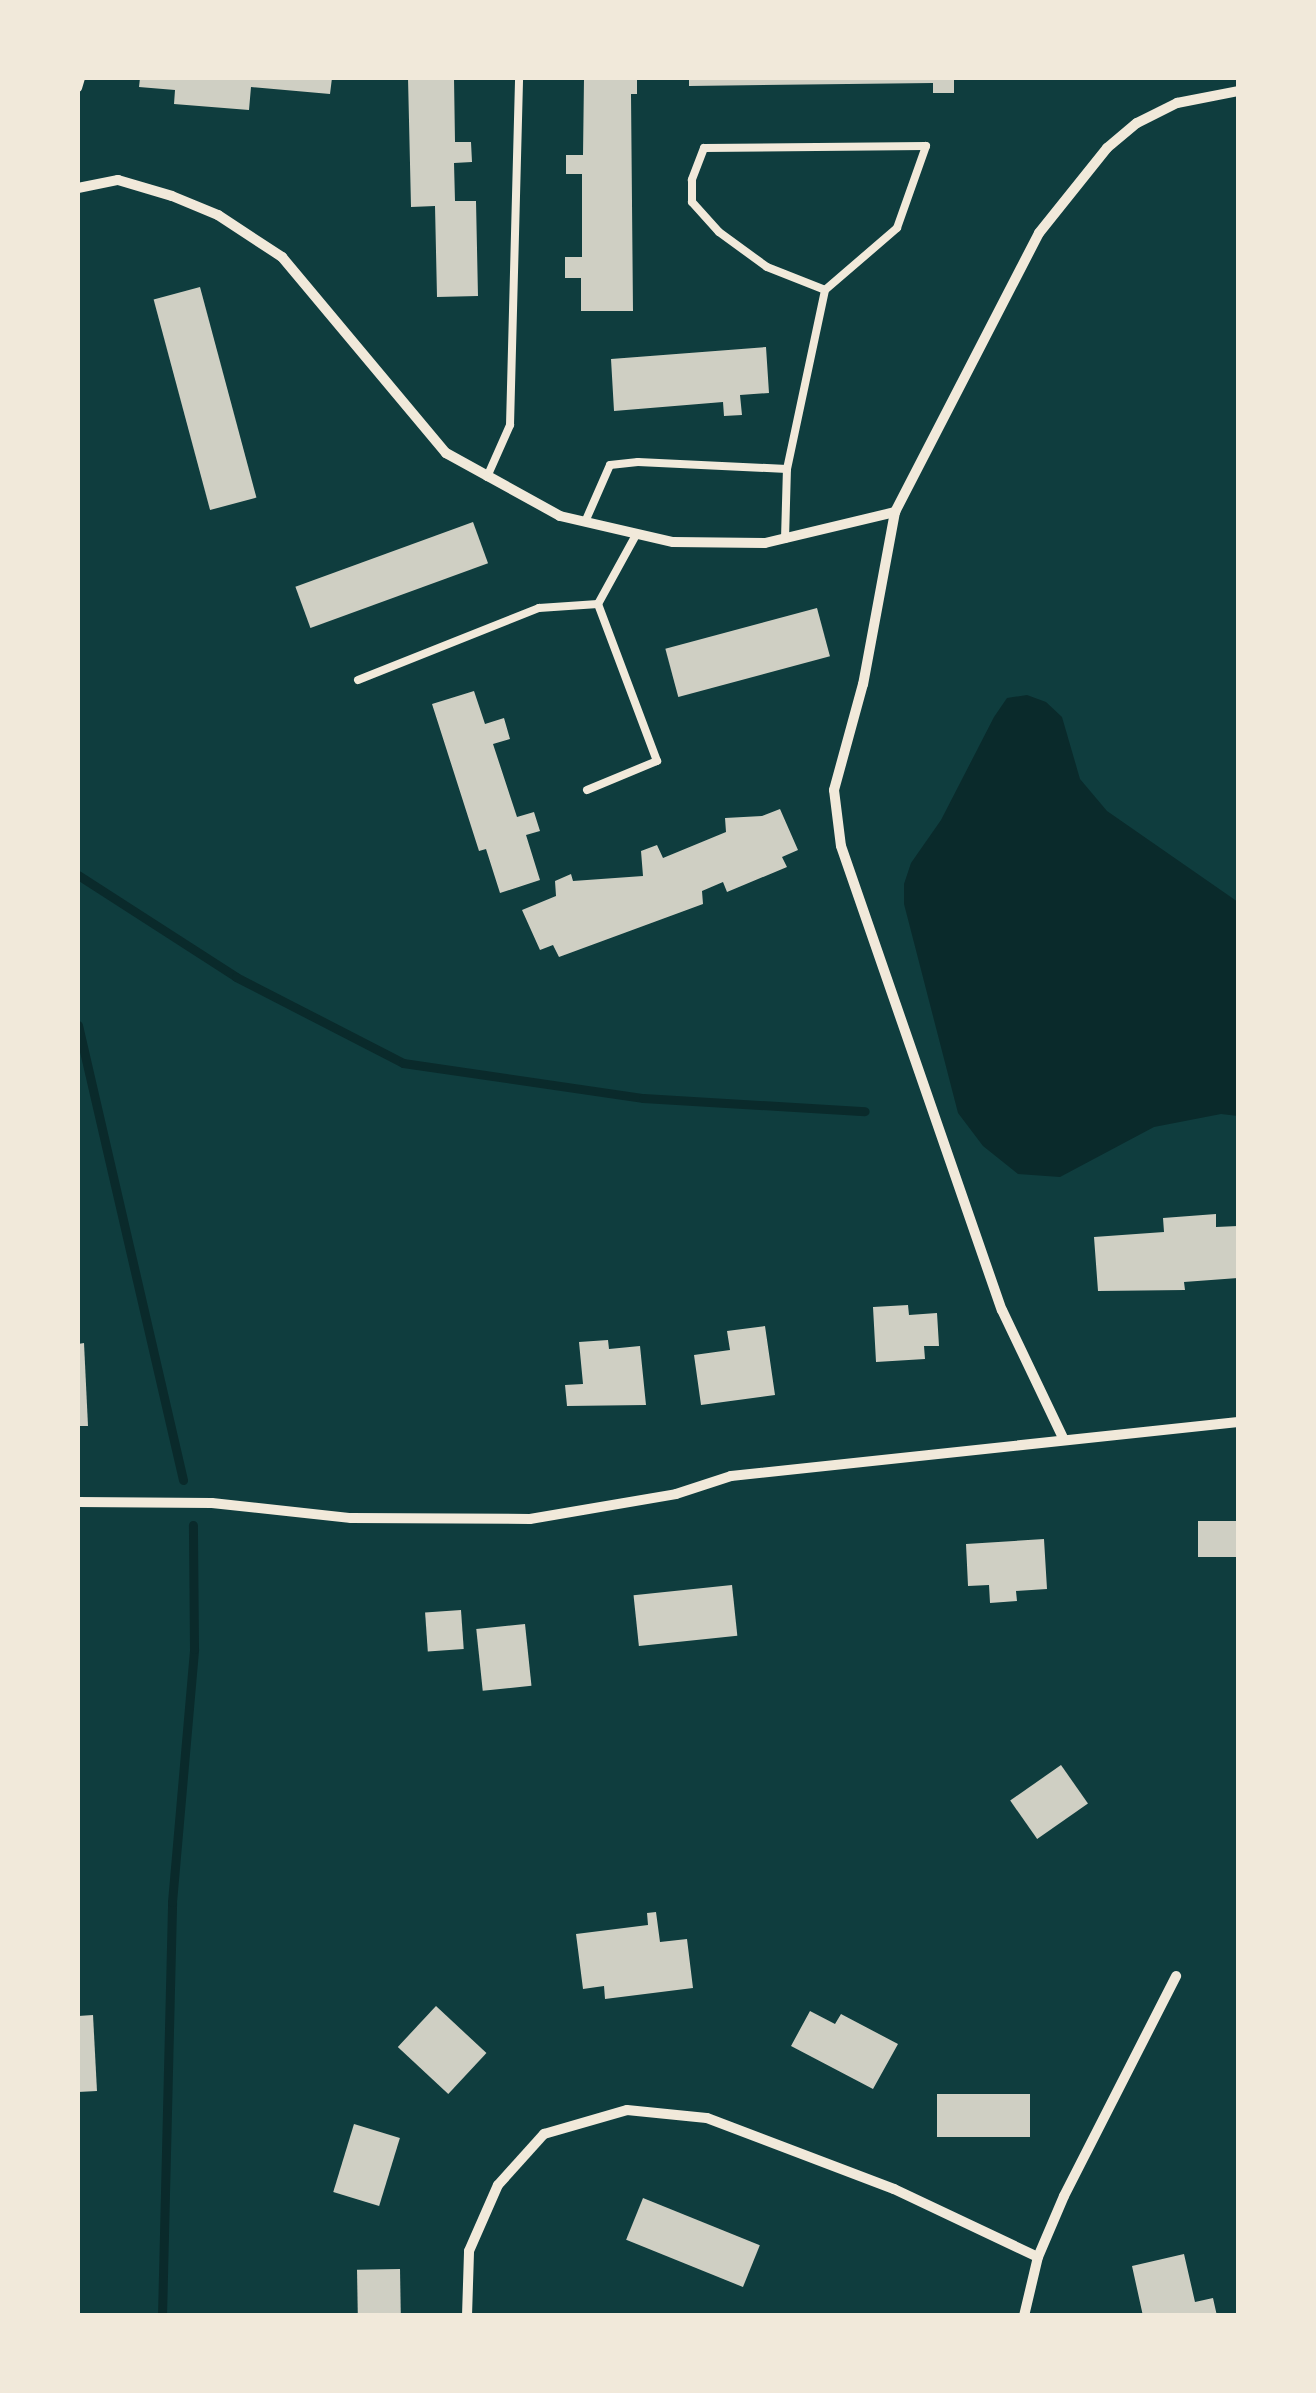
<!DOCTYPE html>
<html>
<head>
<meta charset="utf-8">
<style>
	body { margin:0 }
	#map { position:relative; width:1316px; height:2393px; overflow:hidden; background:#0f3d3e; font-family:Inter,sans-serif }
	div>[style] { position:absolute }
	.water>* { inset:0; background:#0a2a2b }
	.stream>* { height:9px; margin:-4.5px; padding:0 4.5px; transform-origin:4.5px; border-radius:4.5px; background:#0a2a2b }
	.building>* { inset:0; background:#cfcfc3; transform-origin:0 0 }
	.service>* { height:8px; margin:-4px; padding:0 4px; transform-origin:4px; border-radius:4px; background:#f1e9da }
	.minor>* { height:10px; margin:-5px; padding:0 5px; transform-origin:5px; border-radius:5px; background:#f1e9da }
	span { translate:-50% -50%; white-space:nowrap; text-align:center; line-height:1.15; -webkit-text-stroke:9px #f1e9da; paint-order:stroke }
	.frame { position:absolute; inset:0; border:80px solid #f1e9da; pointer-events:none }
</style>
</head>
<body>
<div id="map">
	<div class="water">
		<i style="clip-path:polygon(1027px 695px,1046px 702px,1062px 717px,1080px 779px,1107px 811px,1238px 902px,1238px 1116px,1221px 1114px,1154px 1127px,1060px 1177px,1018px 1174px,983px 1146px,958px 1113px,904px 904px,904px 884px,911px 863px,941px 820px,994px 717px,1007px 698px)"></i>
	</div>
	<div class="stream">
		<i style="left:78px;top:875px;width:188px;rotate:32.8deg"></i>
		<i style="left:236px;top:977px;width:188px;rotate:27.2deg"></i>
		<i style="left:403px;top:1063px;width:243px;rotate:8.3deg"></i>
		<i style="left:643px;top:1098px;width:222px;rotate:3.4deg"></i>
		<i style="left:78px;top:1025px;width:467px;rotate:77deg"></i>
		<i style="left:162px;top:2316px;width:414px;rotate:-88.6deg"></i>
		<i style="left:172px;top:1902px;width:254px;rotate:-85deg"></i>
		<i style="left:194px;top:1649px;width:124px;rotate:-90.5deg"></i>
	</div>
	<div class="building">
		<i style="clip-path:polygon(140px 78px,332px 78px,330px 94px,251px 87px,249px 110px,174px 104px,175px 90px,139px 87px)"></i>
		<i style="clip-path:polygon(408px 78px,454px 78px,455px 142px,471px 142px,472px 162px,454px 163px,455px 201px,476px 201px,478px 296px,437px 297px,435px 206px,411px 207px)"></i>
		<i style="clip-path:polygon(584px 78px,637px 78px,637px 94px,631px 94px,633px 311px,581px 311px,581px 278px,565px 278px,565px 257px,582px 257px,582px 174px,566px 174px,566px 155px,583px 155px)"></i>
		<i style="clip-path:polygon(689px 78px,954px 78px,954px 93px,933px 93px,933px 83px,689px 86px)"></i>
		<i style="left:200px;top:287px;width:218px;height:48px;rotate:75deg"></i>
		<i style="clip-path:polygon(766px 347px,769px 393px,740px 395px,742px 415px,724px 416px,723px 402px,614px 411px,611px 359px)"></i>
		<i style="left:473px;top:522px;width:44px;height:189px;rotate:70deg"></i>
		<i style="left:817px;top:608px;width:50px;height:157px;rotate:75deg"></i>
		<i style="clip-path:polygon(474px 691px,485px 724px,504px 718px,510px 739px,493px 744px,517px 817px,534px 812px,540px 831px,526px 835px,540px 880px,500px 893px,486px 849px,479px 851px,432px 704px)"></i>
		<i style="clip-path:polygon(780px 809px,798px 850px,782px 857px,787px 867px,727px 892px,723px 882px,702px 891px,703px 904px,559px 957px,553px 945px,540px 950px,522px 910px,556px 896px,555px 881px,571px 874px,573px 881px,643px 876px,641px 851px,657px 845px,663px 858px,726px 832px,725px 818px,762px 816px)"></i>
		<i style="clip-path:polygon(1216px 1214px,1216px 1227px,1238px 1226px,1238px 1278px,1184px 1282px,1185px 1290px,1098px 1291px,1094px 1237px,1164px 1232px,1163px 1218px)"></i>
		<i style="clip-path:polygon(908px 1305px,909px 1315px,937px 1313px,939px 1346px,924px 1346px,925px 1359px,876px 1362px,873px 1307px)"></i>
		<i style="clip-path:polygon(765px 1326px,775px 1395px,701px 1405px,694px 1355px,730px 1350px,727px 1331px)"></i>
		<i style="clip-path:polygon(608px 1340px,609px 1349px,640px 1346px,646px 1405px,567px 1406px,565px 1385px,583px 1384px,579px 1342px)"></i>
		<i style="clip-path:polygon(84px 1343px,88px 1426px,78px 1426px,78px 1344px)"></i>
		<i style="left:1198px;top:1521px;width:40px;height:36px"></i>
		<i style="clip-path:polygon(1044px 1539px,1047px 1589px,1016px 1591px,1017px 1601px,990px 1603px,989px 1585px,968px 1586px,966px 1544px)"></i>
		<i style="left:732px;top:1585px;width:51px;height:99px;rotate:84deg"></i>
		<i style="left:461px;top:1610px;width:39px;height:36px;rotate:86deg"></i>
		<i style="left:525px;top:1624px;width:62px;height:49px;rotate:84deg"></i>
		<i style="left:1061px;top:1765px;width:47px;height:62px;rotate:55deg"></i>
		<i style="clip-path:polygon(656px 1912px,660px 1942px,687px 1939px,693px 1988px,605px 1999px,604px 1986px,583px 1989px,576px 1934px,648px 1925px,647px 1913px)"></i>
		<i style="left:436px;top:2006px;width:69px;height:56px;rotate:43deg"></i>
		<i style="clip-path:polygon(810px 2011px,835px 2024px,841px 2014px,898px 2044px,873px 2089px,791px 2046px)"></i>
		<i style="clip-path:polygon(93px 2015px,97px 2091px,78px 2092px,78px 2016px)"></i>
		<i style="left:937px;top:2094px;width:93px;height:43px"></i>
		<i style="left:354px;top:2124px;width:48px;height:71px;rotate:17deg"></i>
		<i style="left:643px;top:2198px;width:126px;height:45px;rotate:22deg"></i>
		<i style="clip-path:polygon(1184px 2254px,1195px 2302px,1213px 2298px,1217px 2316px,1143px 2316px,1132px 2266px)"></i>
		<i style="left:400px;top:2269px;width:47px;height:43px;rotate:89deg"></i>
	</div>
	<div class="service">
		<i style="left:78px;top:88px;width:10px;rotate:-73deg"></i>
		<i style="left:487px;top:477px;width:57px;rotate:-66.1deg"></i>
		<i style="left:510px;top:425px;width:347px;rotate:-88.5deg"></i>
		<i style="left:585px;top:522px;width:62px;rotate:-66.3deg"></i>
		<i style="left:610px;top:465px;width:28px;rotate:-6deg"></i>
		<i style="left:638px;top:462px;width:149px;rotate:2.7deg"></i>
		<i style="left:785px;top:539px;width:70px;rotate:-88.4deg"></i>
		<i style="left:787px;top:469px;width:183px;rotate:-78deg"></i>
		<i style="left:825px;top:290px;width:95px;rotate:-40.7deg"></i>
		<i style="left:897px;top:228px;width:87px;rotate:-70.5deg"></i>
		<i style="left:926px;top:146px;width:222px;rotate:179.5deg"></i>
		<i style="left:704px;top:148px;width:34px;rotate:111deg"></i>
		<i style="left:692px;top:180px;width:22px;rotate:90deg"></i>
		<i style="left:692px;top:202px;width:40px;rotate:48deg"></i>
		<i style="left:719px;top:232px;width:59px;rotate:36.1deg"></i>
		<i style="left:767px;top:267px;width:62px;rotate:21.6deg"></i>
		<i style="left:358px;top:680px;width:195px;rotate:-21.7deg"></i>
		<i style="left:539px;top:608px;width:59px;rotate:-3.9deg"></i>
		<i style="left:587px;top:790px;width:76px;rotate:-22.5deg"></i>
		<i style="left:657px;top:761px;width:168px;rotate:-110.6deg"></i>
		<i style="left:598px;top:604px;width:79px;rotate:-61.2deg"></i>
	</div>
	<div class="minor">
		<i style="left:78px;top:188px;width:41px;rotate:-11.3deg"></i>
		<i style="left:118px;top:180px;width:56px;rotate:16.5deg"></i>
		<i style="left:172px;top:196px;width:50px;rotate:22.4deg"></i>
		<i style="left:218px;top:215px;width:77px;rotate:33.3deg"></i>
		<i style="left:282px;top:257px;width:256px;rotate:50.1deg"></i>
		<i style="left:446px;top:453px;width:130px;rotate:28.9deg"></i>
		<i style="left:560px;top:516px;width:116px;rotate:13deg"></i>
		<i style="left:673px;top:542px;width:92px;rotate:0.6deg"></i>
		<i style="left:765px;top:543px;width:134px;rotate:-13.4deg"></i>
		<i style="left:895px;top:512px;width:314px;rotate:-62.7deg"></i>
		<i style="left:1039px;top:233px;width:109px;rotate:-51.3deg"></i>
		<i style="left:1107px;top:148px;width:39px;rotate:-40deg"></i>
		<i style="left:1137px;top:123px;width:45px;rotate:-26.6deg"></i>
		<i style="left:1177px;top:103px;width:62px;rotate:-11.1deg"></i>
		<i style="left:895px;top:512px;width:175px;rotate:100.5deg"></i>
		<i style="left:863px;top:684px;width:110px;rotate:105.3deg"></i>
		<i style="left:834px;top:790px;width:56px;rotate:82.9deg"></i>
		<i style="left:841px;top:846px;width:491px;rotate:70.9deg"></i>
		<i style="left:1002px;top:1310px;width:142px;rotate:64.5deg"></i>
		<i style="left:78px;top:1502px;width:134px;rotate:0.4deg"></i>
		<i style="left:212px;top:1503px;width:140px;rotate:6.2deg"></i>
		<i style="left:351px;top:1518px;width:179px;rotate:0.3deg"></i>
		<i style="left:530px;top:1519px;width:148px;rotate:-9.7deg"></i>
		<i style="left:676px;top:1494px;width:58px;rotate:-18.1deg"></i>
		<i style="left:731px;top:1476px;width:510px;rotate:-6.08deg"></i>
		<i style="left:467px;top:2316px;width:65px;rotate:-88.2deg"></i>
		<i style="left:469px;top:2251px;width:72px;rotate:-66.3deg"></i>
		<i style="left:498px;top:2185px;width:69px;rotate:-48deg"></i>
		<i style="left:544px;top:2134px;width:86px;rotate:-16.1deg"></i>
		<i style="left:627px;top:2110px;width:80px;rotate:5.7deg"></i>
		<i style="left:707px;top:2118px;width:200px;rotate:20.8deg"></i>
		<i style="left:894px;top:2189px;width:159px;rotate:25.3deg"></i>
		<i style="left:1024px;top:2316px;width:61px;rotate:-76.7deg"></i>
		<i style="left:1038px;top:2257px;width:66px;rotate:-66.9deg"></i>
		<i style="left:1064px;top:2196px;width:247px;rotate:-63deg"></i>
	</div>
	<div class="frame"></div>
</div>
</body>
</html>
